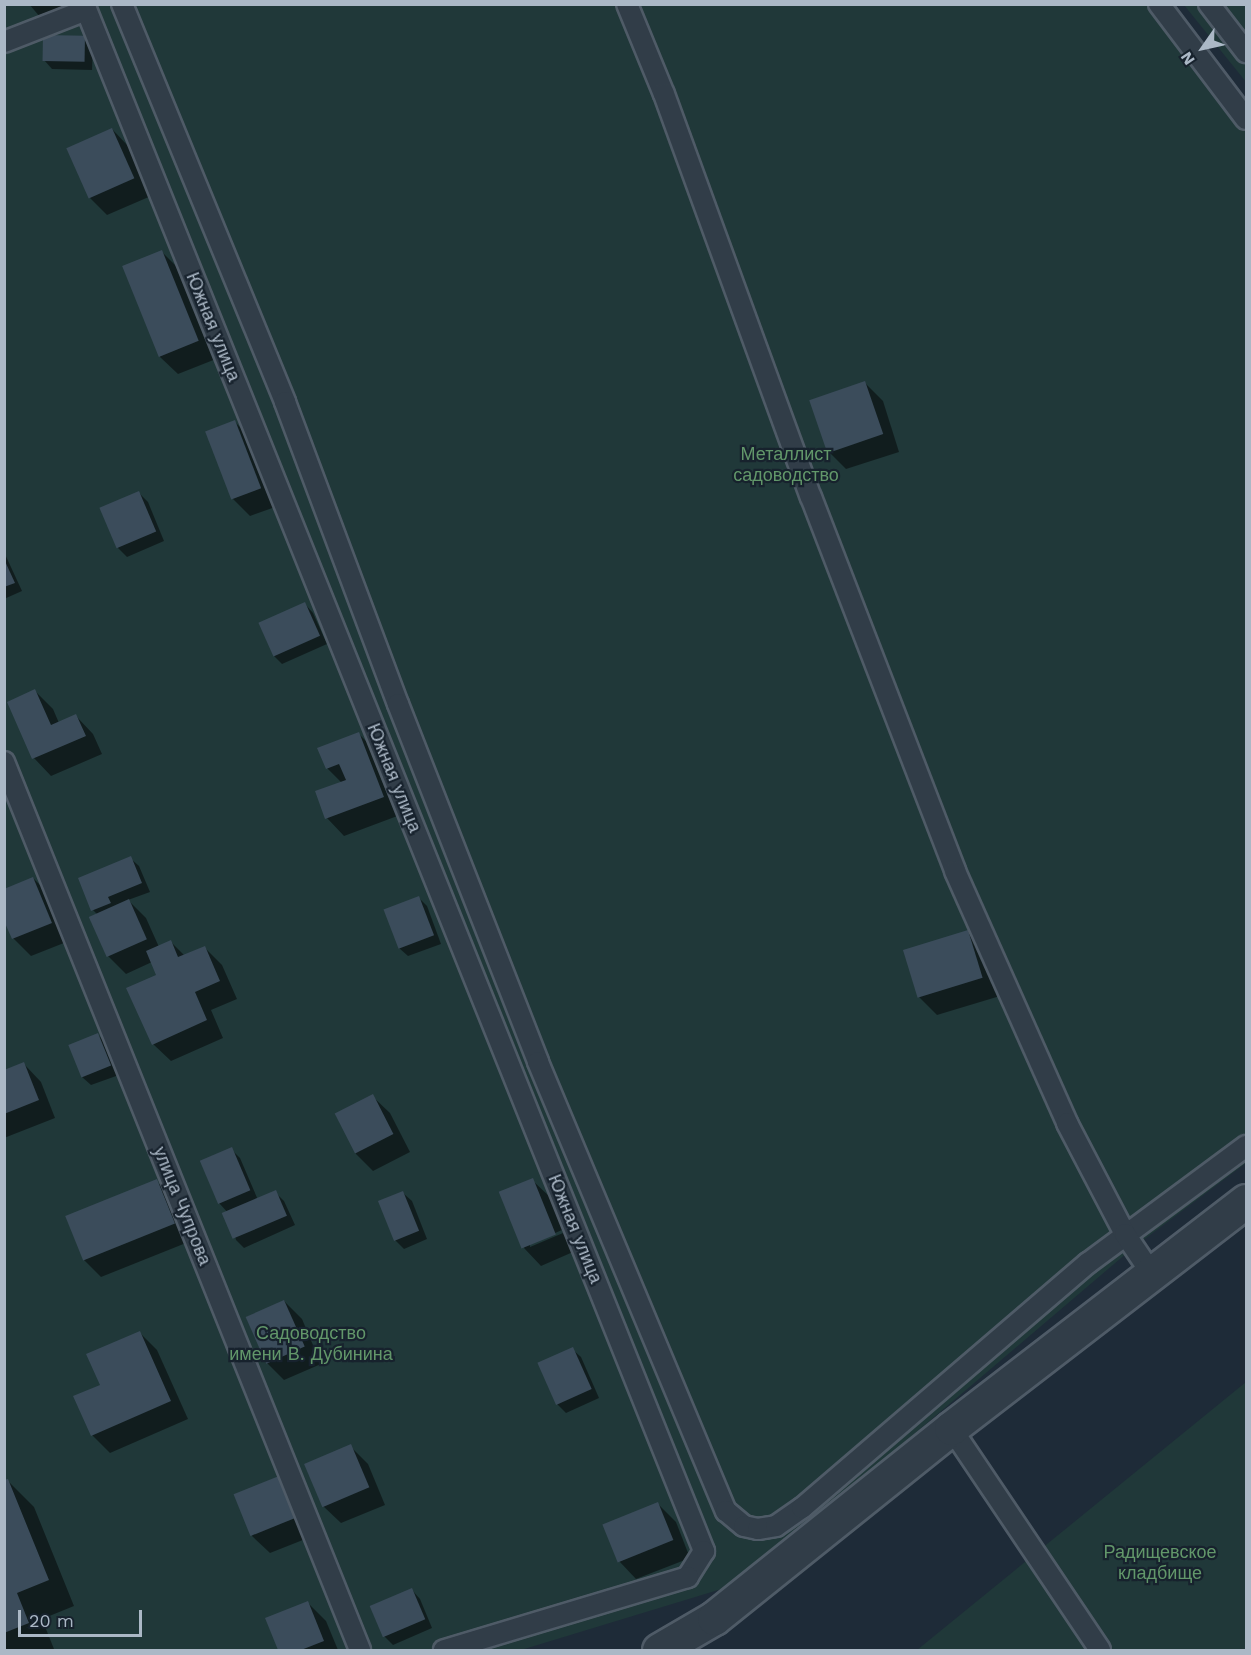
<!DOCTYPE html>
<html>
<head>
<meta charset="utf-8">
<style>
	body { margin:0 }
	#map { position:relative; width:1251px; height:1655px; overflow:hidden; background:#1e2b38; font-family:"Work Sans",sans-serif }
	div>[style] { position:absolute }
	.green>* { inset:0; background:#203839 }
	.shadow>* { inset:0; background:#0007 }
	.building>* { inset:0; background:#3b4c5b; transform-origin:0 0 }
	.roads { filter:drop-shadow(2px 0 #4f5b67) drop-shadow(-2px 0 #4f5b67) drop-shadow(0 2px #4f5b67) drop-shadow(0 -2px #4f5b67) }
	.lane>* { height:20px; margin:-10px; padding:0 10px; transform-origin:10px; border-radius:10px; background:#313d48 }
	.street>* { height:33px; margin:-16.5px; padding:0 16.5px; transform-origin:16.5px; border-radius:16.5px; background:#313d48 }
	span { translate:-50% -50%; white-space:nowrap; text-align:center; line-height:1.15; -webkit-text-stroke:4.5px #17222d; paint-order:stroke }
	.street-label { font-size:18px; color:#abb8c6 }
	.park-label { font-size:18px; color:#62976a }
	.frame { position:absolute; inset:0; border:6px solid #abb8c6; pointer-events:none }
	.north { position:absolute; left:1173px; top:18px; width:60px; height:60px; -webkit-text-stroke:4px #17222d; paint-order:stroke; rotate:236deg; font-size:16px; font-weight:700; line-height:24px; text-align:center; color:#abb8c6 }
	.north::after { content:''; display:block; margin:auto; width:21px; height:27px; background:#abb8c6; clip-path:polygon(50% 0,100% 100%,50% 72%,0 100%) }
	.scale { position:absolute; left:18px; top:1610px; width:124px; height:27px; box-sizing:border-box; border:3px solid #abb8c6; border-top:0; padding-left:8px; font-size:18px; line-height:21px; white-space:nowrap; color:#abb8c6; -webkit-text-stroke:4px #17222d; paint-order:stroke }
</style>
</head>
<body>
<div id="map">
	<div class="green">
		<i style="clip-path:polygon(5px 5px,1168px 5px,1246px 105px,1246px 1163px,1134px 1247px,738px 1584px,521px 1650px,5px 1650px)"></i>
		<i style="clip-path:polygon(1184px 5px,1246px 5px,1246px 82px)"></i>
		<i style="clip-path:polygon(1246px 1382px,1246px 1650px,917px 1650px)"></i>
	</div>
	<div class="shadow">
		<i style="clip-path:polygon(29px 4px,64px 4px,64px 6px,40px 17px)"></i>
		<i style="clip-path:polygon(84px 37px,93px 46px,92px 70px,52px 69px,44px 60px)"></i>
		<i style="clip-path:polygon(112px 129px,129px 147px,151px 196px,107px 215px,90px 198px)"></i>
		<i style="clip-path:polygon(162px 252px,180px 270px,216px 359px,178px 374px,160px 357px)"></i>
		<i style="clip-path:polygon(865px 383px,883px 401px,899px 452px,846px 469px,828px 451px)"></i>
		<i style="clip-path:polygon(235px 422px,253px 440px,278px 506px,250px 516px,232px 498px)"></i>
		<i style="clip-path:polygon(139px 493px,148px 502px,164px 541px,127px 557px,118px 548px)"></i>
		<i style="clip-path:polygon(4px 552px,22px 591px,4px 599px)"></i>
		<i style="clip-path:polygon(305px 604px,313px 613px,327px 644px,282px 664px,274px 656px,260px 624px)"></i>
		<i style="clip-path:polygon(35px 691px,53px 709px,59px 723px,76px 716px,93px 734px,102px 754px,51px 776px,34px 758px)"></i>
		<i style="clip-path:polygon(359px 734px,376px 751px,400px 815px,344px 836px,327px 818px,342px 783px,327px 768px)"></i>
		<i style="clip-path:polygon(130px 858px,139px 866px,150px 892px,128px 900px,146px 918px,159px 947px,171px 942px,185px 956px,204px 947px,222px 965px,237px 999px,211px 1010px,223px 1038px,171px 1061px,153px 1044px,158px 976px,152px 962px,126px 974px,108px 956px,98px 915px,93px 910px)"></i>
		<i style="clip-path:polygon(33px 878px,51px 896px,69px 941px,31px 956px,13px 938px)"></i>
		<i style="clip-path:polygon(418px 897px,427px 906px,441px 944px,408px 956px,399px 948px)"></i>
		<i style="clip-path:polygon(968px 932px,986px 949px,1000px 996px,937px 1015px,919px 997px)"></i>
		<i style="clip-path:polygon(97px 1034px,106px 1043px,119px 1075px,91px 1085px,82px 1077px)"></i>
		<i style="clip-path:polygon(24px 1064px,41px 1082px,55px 1118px,4px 1138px,4px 1072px)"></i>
		<i style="clip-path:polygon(372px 1096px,390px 1113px,410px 1152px,373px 1171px,355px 1153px)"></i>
		<i style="clip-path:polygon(231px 1149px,240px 1158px,258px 1200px,275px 1192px,284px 1201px,295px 1225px,244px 1248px,236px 1240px,229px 1214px,219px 1203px)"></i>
		<i style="clip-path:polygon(evenodd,532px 1180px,550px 1197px,573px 1252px,541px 1266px,524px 1248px,532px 1180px,562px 1230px,563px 1233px,530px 1247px,530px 1244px,562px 1230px)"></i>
		<i style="clip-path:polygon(156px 1181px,174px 1198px,191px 1241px,101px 1277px,83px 1259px)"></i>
		<i style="clip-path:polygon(403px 1193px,412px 1201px,427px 1239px,404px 1249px,395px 1240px)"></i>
		<i style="clip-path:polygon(284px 1301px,302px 1319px,321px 1364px,284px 1380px,267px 1363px,247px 1317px)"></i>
		<i style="clip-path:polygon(140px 1333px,157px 1350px,188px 1419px,110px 1453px,92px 1435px)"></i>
		<i style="clip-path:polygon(572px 1349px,581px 1357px,599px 1398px,566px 1413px,557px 1404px)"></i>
		<i style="clip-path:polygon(350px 1446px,368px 1464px,385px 1505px,341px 1523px,323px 1506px)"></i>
		<i style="clip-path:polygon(279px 1478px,297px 1495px,313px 1536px,270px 1553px,252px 1536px)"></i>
		<i style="clip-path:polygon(8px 1481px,34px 1507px,74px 1606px,42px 1619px,54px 1649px,51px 1650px,4px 1650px,4px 1482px)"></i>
		<i style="clip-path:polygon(658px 1504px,676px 1522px,690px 1558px,636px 1579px,619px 1561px,604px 1525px)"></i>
		<i style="clip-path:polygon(412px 1590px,420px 1599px,432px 1628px,393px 1645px,384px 1636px)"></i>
		<i style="clip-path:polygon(308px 1603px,326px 1621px,338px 1650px,280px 1650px,267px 1619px)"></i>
	</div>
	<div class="building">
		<i style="left:43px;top:35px;width:42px;height:26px;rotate:1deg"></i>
		<i style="left:112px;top:128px;width:55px;height:50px;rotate:66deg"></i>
		<i style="left:162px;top:250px;width:98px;height:43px;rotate:68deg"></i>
		<i style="left:865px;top:381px;width:56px;height:59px;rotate:71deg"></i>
		<i style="left:235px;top:420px;width:73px;height:32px;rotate:69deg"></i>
		<i style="left:139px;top:491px;width:44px;height:43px;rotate:67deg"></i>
		<i style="clip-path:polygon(4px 559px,15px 583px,4px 587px)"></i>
		<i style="left:305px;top:602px;width:37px;height:51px;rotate:66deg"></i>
		<i style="clip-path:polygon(35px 689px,51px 725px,76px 714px,86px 736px,32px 759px,7px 702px)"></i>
		<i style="clip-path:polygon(359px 732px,384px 797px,325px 819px,315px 791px,346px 780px,339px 764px,326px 769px,317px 748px)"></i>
		<i style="clip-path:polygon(131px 856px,142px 883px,108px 897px,111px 903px,91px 911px,78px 878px)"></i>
		<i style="clip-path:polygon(33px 877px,52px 923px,12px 939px,4px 921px,4px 889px)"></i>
		<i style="left:419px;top:896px;width:42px;height:38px;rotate:69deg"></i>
		<i style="left:129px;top:899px;width:44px;height:44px;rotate:66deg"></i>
		<i style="left:968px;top:930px;width:50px;height:68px;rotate:73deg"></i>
		<i style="clip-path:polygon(171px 940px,178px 957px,205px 946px,220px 981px,195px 992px,207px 1020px,152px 1045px,126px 988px,156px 975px,146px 951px)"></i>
		<i style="left:98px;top:1033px;width:35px;height:32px;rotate:68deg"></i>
		<i style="clip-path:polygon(24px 1062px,39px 1100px,4px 1114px,4px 1070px)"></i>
		<i style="left:373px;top:1094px;width:45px;height:43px;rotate:63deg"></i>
		<i style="left:232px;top:1147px;width:47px;height:35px;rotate:67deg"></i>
		<i style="left:533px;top:1178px;width:61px;height:37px;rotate:68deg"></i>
		<i style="left:157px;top:1179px;width:48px;height:99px;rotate:68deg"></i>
		<i style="left:276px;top:1190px;width:28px;height:59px;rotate:67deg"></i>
		<i style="left:403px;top:1191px;width:43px;height:27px;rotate:68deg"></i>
		<i style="left:284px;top:1300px;width:51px;height:42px;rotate:66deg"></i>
		<i style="clip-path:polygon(140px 1331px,171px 1401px,91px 1436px,73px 1396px,100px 1385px,86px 1354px)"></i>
		<i style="left:573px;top:1347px;width:46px;height:39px;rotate:66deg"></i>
		<i style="left:351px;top:1444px;width:47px;height:51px;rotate:67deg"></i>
		<i style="left:279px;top:1476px;width:45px;height:49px;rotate:68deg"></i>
		<i style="clip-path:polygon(8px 1479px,49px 1580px,17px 1593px,29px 1623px,4px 1633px,4px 1480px)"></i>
		<i style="left:658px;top:1502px;width:41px;height:60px;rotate:68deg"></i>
		<i style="left:412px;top:1588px;width:34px;height:46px;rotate:67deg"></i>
		<i style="clip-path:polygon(308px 1601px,324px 1641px,301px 1650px,278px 1650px,265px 1618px)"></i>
	</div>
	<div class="roads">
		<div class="lane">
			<i style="left:84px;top:4px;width:1667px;rotate:68.16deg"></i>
			<i style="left:704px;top:1551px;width:31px;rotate:122deg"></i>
			<i style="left:688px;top:1577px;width:255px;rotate:163.3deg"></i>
			<i style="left:122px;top:4px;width:430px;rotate:67.7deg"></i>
			<i style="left:285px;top:402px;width:322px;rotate:69.5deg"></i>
			<i style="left:398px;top:704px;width:384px;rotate:68.6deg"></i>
			<i style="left:538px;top:1062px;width:487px;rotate:67.3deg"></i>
			<i style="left:726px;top:1511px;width:23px;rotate:40deg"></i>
			<i style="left:744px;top:1526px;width:14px;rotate:12deg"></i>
			<i style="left:758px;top:1529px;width:18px;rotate:-9deg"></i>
			<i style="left:776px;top:1526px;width:32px;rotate:-35deg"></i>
			<i style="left:802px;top:1508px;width:377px;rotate:-40.6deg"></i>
			<i style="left:1088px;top:1263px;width:197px;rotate:-36.5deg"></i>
			<i style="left:627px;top:4px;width:97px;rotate:67.7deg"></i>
			<i style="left:664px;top:94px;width:429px;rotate:70deg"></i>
			<i style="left:811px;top:497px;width:401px;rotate:68.9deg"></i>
			<i style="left:955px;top:871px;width:276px;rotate:66deg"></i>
			<i style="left:1067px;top:1123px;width:125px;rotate:62.4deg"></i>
			<i style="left:1125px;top:1234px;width:48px;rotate:56deg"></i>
			<i style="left:1159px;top:4px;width:144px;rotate:52.9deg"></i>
			<i style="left:1209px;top:4px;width:61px;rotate:52.4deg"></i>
			<i style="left:4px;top:42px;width:88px;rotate:-21.3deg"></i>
			<i style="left:4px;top:762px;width:957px;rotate:68.15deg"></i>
			<i style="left:951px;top:1428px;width:267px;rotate:56.1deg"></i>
		</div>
		<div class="street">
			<i style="left:659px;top:1650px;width:64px;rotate:-30.2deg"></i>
			<i style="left:714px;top:1618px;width:304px;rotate:-38.7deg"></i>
			<i style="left:951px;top:1428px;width:372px;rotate:-37.6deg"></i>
		</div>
	</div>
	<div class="street-label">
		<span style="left:213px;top:327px;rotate:68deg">Южная улица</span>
		<span style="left:394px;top:778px;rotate:68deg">Южная улица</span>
		<span style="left:182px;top:1206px;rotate:68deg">улица Чупрова</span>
		<span style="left:575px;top:1229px;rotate:68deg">Южная улица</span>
	</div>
	<div class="park-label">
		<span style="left:786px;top:465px">Металлист<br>садоводство</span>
		<span style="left:311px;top:1344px">Садоводство<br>имени В. Дубинина</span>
		<span style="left:1160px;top:1563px">Радищевское<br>кладбище</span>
	</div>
	<div class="frame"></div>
	<div class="north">N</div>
	<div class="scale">20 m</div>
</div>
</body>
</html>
